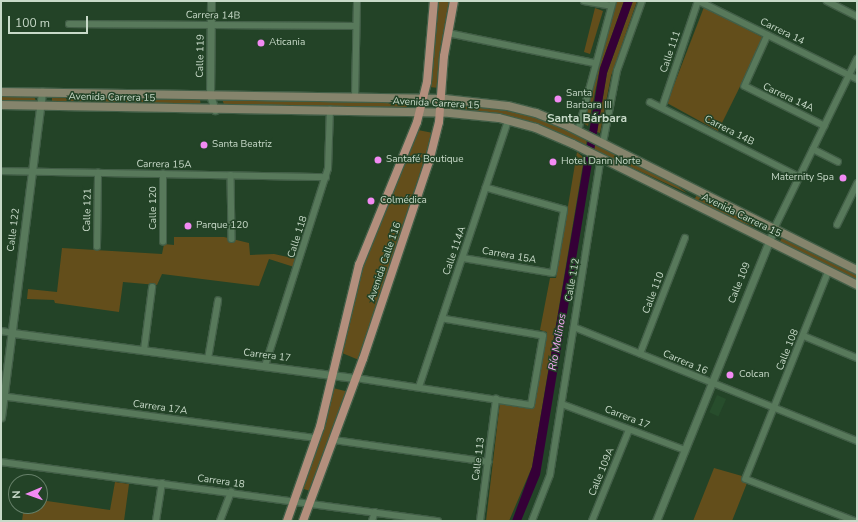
<!DOCTYPE html>
<html>
<head>
<meta charset="utf-8">
<style>
	body { margin:0 }
	#map { position:relative; width:858px; height:522px; overflow:hidden; background:#234327; font-family:"Nunito Sans",sans-serif }
	div>[style] { position:absolute }
	.built>* { inset:0; background:#274d2c; transform-origin:0 0 }
	.green>* { inset:0; background:#634e1b }
	.water>* { inset:0; background:#350037 }
	.roads { filter:drop-shadow(1px 0 #425e47) drop-shadow(-1px 0 #425e47) drop-shadow(0 1px #425e47) drop-shadow(0 -1px #425e47) }
	.minor>* { height:5.5px; margin:-2.75px; padding:0 2.75px; transform-origin:2.75px; border-radius:2.75px; background:#58795b }
	.tertiary>* { height:7px; margin:-3.5px; padding:0 3.5px; transform-origin:3.5px; border-radius:3.5px; background:#58795b }
	.secondary>* { height:8px; margin:-4px; padding:0 4px; transform-origin:4px; border-radius:4px; background:#85846c }
	.primary>* { height:8px; margin:-4px; padding:0 4px; transform-origin:4px; border-radius:4px; background:#b38f7d }
	.dots>* { width:11px; height:11px; translate:-50% -50%; box-sizing:border-box; border:2px solid #234327; border-radius:50% }
	span { translate:-50% -50%; white-space:nowrap; text-align:center; line-height:1.15; -webkit-text-stroke:3px #234327; paint-order:stroke }
	.street-label { font-size:10px; color:#c8dac9 }
	.poi-label { font-size:10px; color:#c8dac9 }
	.left { translate:0 -50%; text-align:left }
	.right { translate:-100% -50%; text-align:right }
	.water-label { font-size:11px; color:#f6a8f6; font-style:italic }
	.quarter-label { font-size:12px; color:#c8dac9; font-weight:700 }
	.frame { position:absolute; inset:0; border:2px solid #c8dac9; pointer-events:none }
	.north { position:absolute; left:8px; top:474px; width:40px; height:40px; box-sizing:border-box; background:#234327; border:1px solid #657f68; border-radius:50%; rotate:268deg; font-size:11px; font-weight:700; line-height:16px; text-align:center; color:#c8dac9 }
	.north::after { content:''; display:block; margin:auto; width:14px; height:18px; background:#f28af3; clip-path:polygon(50% 0,100% 100%,50% 72%,0 100%) }
	.scale { position:absolute; left:8px; top:16px; width:80px; height:18px; box-sizing:border-box; border:2px solid #c8dac9; border-top:0; padding-left:5px; font-size:12px; line-height:14px; white-space:nowrap; color:#c8dac9; -webkit-text-stroke:3px #234327; paint-order:stroke }
</style>
</head>
<body>
<div id="map">
	<div class="built">
		<i style="left:717px;top:395px;width:10px;height:19px;rotate:24deg"></i>
	</div>
	<div class="green">
		<i style="clip-path:polygon(438px 1px,450px 1px,439px 88px,429px 87px)"></i>
		<i style="clip-path:polygon(617px 1px,624px 1px,600px 68px,588px 126px,583px 123px,595px 67px)"></i>
		<i style="clip-path:polygon(633px 1px,637px 1px,611px 76px,600px 133px,597px 132px,607px 73px)"></i>
		<i style="clip-path:polygon(704px 7px,764px 38px,718px 131px,667px 103px)"></i>
		<i style="clip-path:polygon(595px 8px,603px 11px,590px 54px,584px 52px)"></i>
		<i style="clip-path:polygon(1px 95px,34px 96px,36px 101px,1px 102px)"></i>
		<i style="clip-path:polygon(52px 98px,200px 99px,201px 107px,52px 103px)"></i>
		<i style="clip-path:polygon(222px 99px,355px 102px,407px 102px,407px 109px,225px 107px)"></i>
		<i style="clip-path:polygon(449px 102px,477px 105px,541px 118px,587px 138px,586px 146px,538px 125px,497px 115px,448px 110px)"></i>
		<i style="clip-path:polygon(418px 130px,433px 133px,359px 360px,342px 353px,357px 283px)"></i>
		<i style="clip-path:polygon(595px 144px,669px 180px,687px 193px,594px 150px)"></i>
		<i style="clip-path:polygon(577px 152px,584px 158px,532px 467px,509px 521px,486px 521px,500px 402px,533px 404px,547px 332px,540px 330px,550px 278px,556px 278px)"></i>
		<i style="clip-path:polygon(697px 195px,764px 228px,764px 230px,730px 218px,694px 200px)"></i>
		<i style="clip-path:polygon(174px 237px,224px 237px,249px 243px,250px 255px,274px 254px,297px 259px,294px 267px,269px 259px,259px 286px,162px 274px,157px 285px,123px 282px,119px 312px,55px 303px,54px 300px,27px 299px,28px 289px,57px 292px,62px 248px,162px 254px,164px 244px,174px 245px)"></i>
		<i style="clip-path:polygon(782px 238px,857px 272px,857px 281px,779px 243px)"></i>
		<i style="clip-path:polygon(333px 388px,349px 392px,313px 492px,301px 488px)"></i>
		<i style="clip-path:polygon(714px 468px,742px 476px,741px 480px,747px 483px,732px 521px,693px 521px)"></i>
		<i style="clip-path:polygon(115px 482px,129px 484px,124px 521px,22px 521px,24px 506px,40px 506px,40px 500px,110px 510px)"></i>
	</div>
	<div class="water">
		<i style="clip-path:polygon(624px 1px,633px 1px,607px 73px,540px 475px,521px 521px,512px 521px,532px 467px,600px 68px)"></i>
	</div>
	<div class="roads">
		<div class="minor">
			<i style="left:584px;top:1px;width:27px;rotate:10deg"></i>
			<i style="left:699px;top:1px;width:176px;rotate:26.3deg"></i>
			<i style="left:827px;top:1px;width:34px;rotate:27deg"></i>
			<i style="left:69px;top:24px;width:287px;rotate:0.4deg"></i>
			<i style="left:448px;top:33px;width:149px;rotate:11.6deg"></i>
			<i style="left:768px;top:35px;width:56px;rotate:114.3deg"></i>
			<i style="left:745px;top:86px;width:89px;rotate:26.6deg"></i>
			<i style="left:355px;top:97px;width:96px;rotate:-88.8deg"></i>
			<i style="left:650px;top:102px;width:168px;rotate:26.6deg"></i>
			<i style="left:662px;top:108px;width:113px;rotate:-71.4deg"></i>
			<i style="left:578px;top:131px;width:135px;rotate:-74.9deg"></i>
			<i style="left:603px;top:143px;width:73px;rotate:-79deg"></i>
			<i style="left:617px;top:71px;width:74px;rotate:-70.3deg"></i>
			<i style="left:813px;top:149px;width:28px;rotate:27deg"></i>
			<i style="left:1px;top:171px;width:325px;rotate:1.1deg"></i>
			<i style="left:231px;top:175px;width:64px;rotate:89.1deg"></i>
			<i style="left:837px;top:225px;width:46px;rotate:-64deg"></i>
			<i style="left:774px;top:229px;width:189px;rotate:-64deg"></i>
			<i style="left:163px;top:242px;width:68px;rotate:-90deg"></i>
			<i style="left:97px;top:247px;width:74px;rotate:-89.2deg"></i>
			<i style="left:463px;top:258px;width:91px;rotate:9.5deg"></i>
			<i style="left:553px;top:273px;width:64px;rotate:-80.1deg"></i>
			<i style="left:564px;top:210px;width:81px;rotate:-164.2deg"></i>
			<i style="left:829px;top:271px;width:224px;rotate:111.8deg"></i>
			<i style="left:746px;top:479px;width:117px;rotate:21.1deg"></i>
			<i style="left:574px;top:327px;width:305px;rotate:21.9deg"></i>
			<i style="left:1px;top:331px;width:12px;rotate:9deg"></i>
			<i style="left:804px;top:336px;width:57px;rotate:22.5deg"></i>
			<i style="left:144px;top:350px;width:63px;rotate:-82.6deg"></i>
			<i style="left:640px;top:354px;width:124px;rotate:-68.8deg"></i>
			<i style="left:208px;top:359px;width:59px;rotate:-80.2deg"></i>
			<i style="left:265px;top:366px;width:207px;rotate:-72.3deg"></i>
			<i style="left:328px;top:169px;width:59px;rotate:-88.1deg"></i>
			<i style="left:356px;top:378px;width:177px;rotate:8.8deg"></i>
			<i style="left:531px;top:405px;width:70px;rotate:-80.1deg"></i>
			<i style="left:543px;top:336px;width:102px;rotate:-170.4deg"></i>
			<i style="left:419px;top:387px;width:280px;rotate:-71.5deg"></i>
			<i style="left:1px;top:396px;width:318px;rotate:7.6deg"></i>
			<i style="left:562px;top:404px;width:131px;rotate:20.5deg"></i>
			<i style="left:334px;top:440px;width:156px;rotate:8.1deg"></i>
			<i style="left:1px;top:462px;width:441px;rotate:7.7deg"></i>
			<i style="left:156px;top:521px;width:38px;rotate:-81deg"></i>
			<i style="left:220px;top:521px;width:31px;rotate:-69deg"></i>
			<i style="left:372px;top:521px;width:9px;rotate:-72deg"></i>
			<i style="left:480px;top:521px;width:123px;rotate:-82.5deg"></i>
			<i style="left:532px;top:521px;width:49px;rotate:-68.6deg"></i>
			<i style="left:550px;top:475px;width:321px;rotate:-80.9deg"></i>
			<i style="left:592px;top:521px;width:98px;rotate:-67.9deg"></i>
		</div>
		<div class="tertiary">
			<i style="left:211px;top:1px;width:94px;rotate:90.6deg"></i>
			<i style="left:210px;top:95px;width:16px;rotate:72deg"></i>
			<i style="left:13px;top:333px;width:346px;rotate:7.5deg"></i>
			<i style="left:1px;top:417px;width:328px;rotate:-82.8deg"></i>
			<i style="left:656px;top:521px;width:315px;rotate:-68deg"></i>
		</div>
		<div class="secondary">
			<i style="left:1px;top:92px;width:444px;rotate:0.9deg"></i>
			<i style="left:445px;top:99px;width:63px;rotate:6.3deg"></i>
			<i style="left:508px;top:106px;width:29px;rotate:14deg"></i>
			<i style="left:536px;top:113px;width:37px;rotate:22deg"></i>
			<i style="left:570px;top:127px;width:321px;rotate:26.5deg"></i>
			<i style="left:1px;top:105px;width:449px;rotate:1deg"></i>
			<i style="left:450px;top:113px;width:49px;rotate:5.8deg"></i>
			<i style="left:499px;top:118px;width:38px;rotate:15deg"></i>
			<i style="left:536px;top:128px;width:40px;rotate:23.4deg"></i>
			<i style="left:573px;top:144px;width:317px;rotate:26.4deg"></i>
		</div>
		<div class="primary">
			<i style="left:287px;top:521px;width:100px;rotate:-70.7deg"></i>
			<i style="left:320px;top:427px;width:167px;rotate:-76.5deg"></i>
			<i style="left:359px;top:265px;width:154px;rotate:-67.9deg"></i>
			<i style="left:417px;top:122px;width:41px;rotate:-76deg"></i>
			<i style="left:427px;top:82px;width:81px;rotate:-85.1deg"></i>
			<i style="left:303px;top:521px;width:173px;rotate:-69.7deg"></i>
			<i style="left:363px;top:359px;width:208px;rotate:-71.5deg"></i>
			<i style="left:429px;top:162px;width:41px;rotate:-76deg"></i>
			<i style="left:439px;top:122px;width:66px;rotate:-85.7deg"></i>
			<i style="left:444px;top:56px;width:56px;rotate:-79.7deg"></i>
		</div>
	</div>
	<div class="dots">
		<i style="left:261px;top:43px;background:#f28af3"></i>
		<i style="left:558px;top:99px;background:#f28af3"></i>
		<i style="left:204px;top:145px;background:#f28af3"></i>
		<i style="left:378px;top:160px;background:#f28af3"></i>
		<i style="left:553px;top:162px;background:#f28af3"></i>
		<i style="left:843px;top:178px;background:#f28af3"></i>
		<i style="left:371px;top:201px;background:#f28af3"></i>
		<i style="left:188px;top:226px;background:#f28af3"></i>
		<i style="left:730px;top:375px;background:#f28af3"></i>
	</div>
	<div class="street-label">
		<span style="left:213px;top:16px;rotate:1deg">Carrera 14B</span>
		<span style="left:782px;top:32px;rotate:26deg">Carrera 14</span>
		<span style="left:671px;top:52px;rotate:-71deg">Calle 111</span>
		<span style="left:201px;top:56px;rotate:-89deg">Calle 119</span>
		<span style="left:112px;top:98px;rotate:1deg">Avenida Carrera 15</span>
		<span style="left:788px;top:98px;rotate:25deg">Carrera 14A</span>
		<span style="left:436px;top:104px;rotate:3deg">Avenida Carrera 15</span>
		<span style="left:729px;top:131px;rotate:27deg">Carrera 14B</span>
		<span style="left:164px;top:165px;rotate:1deg">Carrera 15A</span>
		<span style="left:154px;top:208px;rotate:-90deg">Calle 120</span>
		<span style="left:88px;top:210px;rotate:-89deg">Calle 121</span>
		<span style="left:741px;top:216px;rotate:26deg">Avenida Carrera 15</span>
		<span style="left:14px;top:230px;rotate:-83deg">Calle 122</span>
		<span style="left:298px;top:237px;rotate:-72deg">Calle 118</span>
		<span style="left:455px;top:251px;rotate:-71deg">Calle 114A</span>
		<span style="left:509px;top:256px;rotate:10deg">Carrera 15A</span>
		<span style="left:385px;top:262px;rotate:-71deg">Avenida Calle 116</span>
		<span style="left:573px;top:280px;rotate:-80deg">Calle 112</span>
		<span style="left:740px;top:283px;rotate:-68deg">Calle 109</span>
		<span style="left:654px;top:293px;rotate:-69deg">Calle 110</span>
		<span style="left:788px;top:350px;rotate:-68deg">Calle 108</span>
		<span style="left:267px;top:356px;rotate:7deg">Carrera 17</span>
		<span style="left:685px;top:363px;rotate:23deg">Carrera 16</span>
		<span style="left:160px;top:408px;rotate:8deg">Carrera 17A</span>
		<span style="left:627px;top:418px;rotate:21deg">Carrera 17</span>
		<span style="left:479px;top:459px;rotate:-83deg">Calle 113</span>
		<span style="left:602px;top:472px;rotate:-68deg">Calle 109A</span>
		<span style="left:221px;top:482px;rotate:8deg">Carrera 18</span>
	</div>
	<div class="poi-label">
		<span class="left" style="left:269px;top:43px">Aticania</span>
		<span class="left" style="left:566px;top:99px">Santa<br>Barbara III</span>
		<span class="left" style="left:212px;top:145px">Santa Beatriz</span>
		<span class="left" style="left:386px;top:160px">Santafé Boutique</span>
		<span class="left" style="left:561px;top:162px">Hotel Dann Norte</span>
		<span class="right" style="left:834px;top:178px">Maternity Spa</span>
		<span class="left" style="left:380px;top:201px">Colmédica</span>
		<span class="left" style="left:196px;top:226px">Parque 120</span>
		<span class="left" style="left:739px;top:375px">Colcan</span>
	</div>
	<div class="water-label">
		<span style="left:558px;top:342px;rotate:-80deg">Río Molinos</span>
	</div>
	<div class="quarter-label">
		<span style="left:587px;top:119px">Santa Bárbara</span>
	</div>
	<div class="frame"></div>
	<div class="north">N</div>
	<div class="scale">100 m</div>
</div>
</body>
</html>
